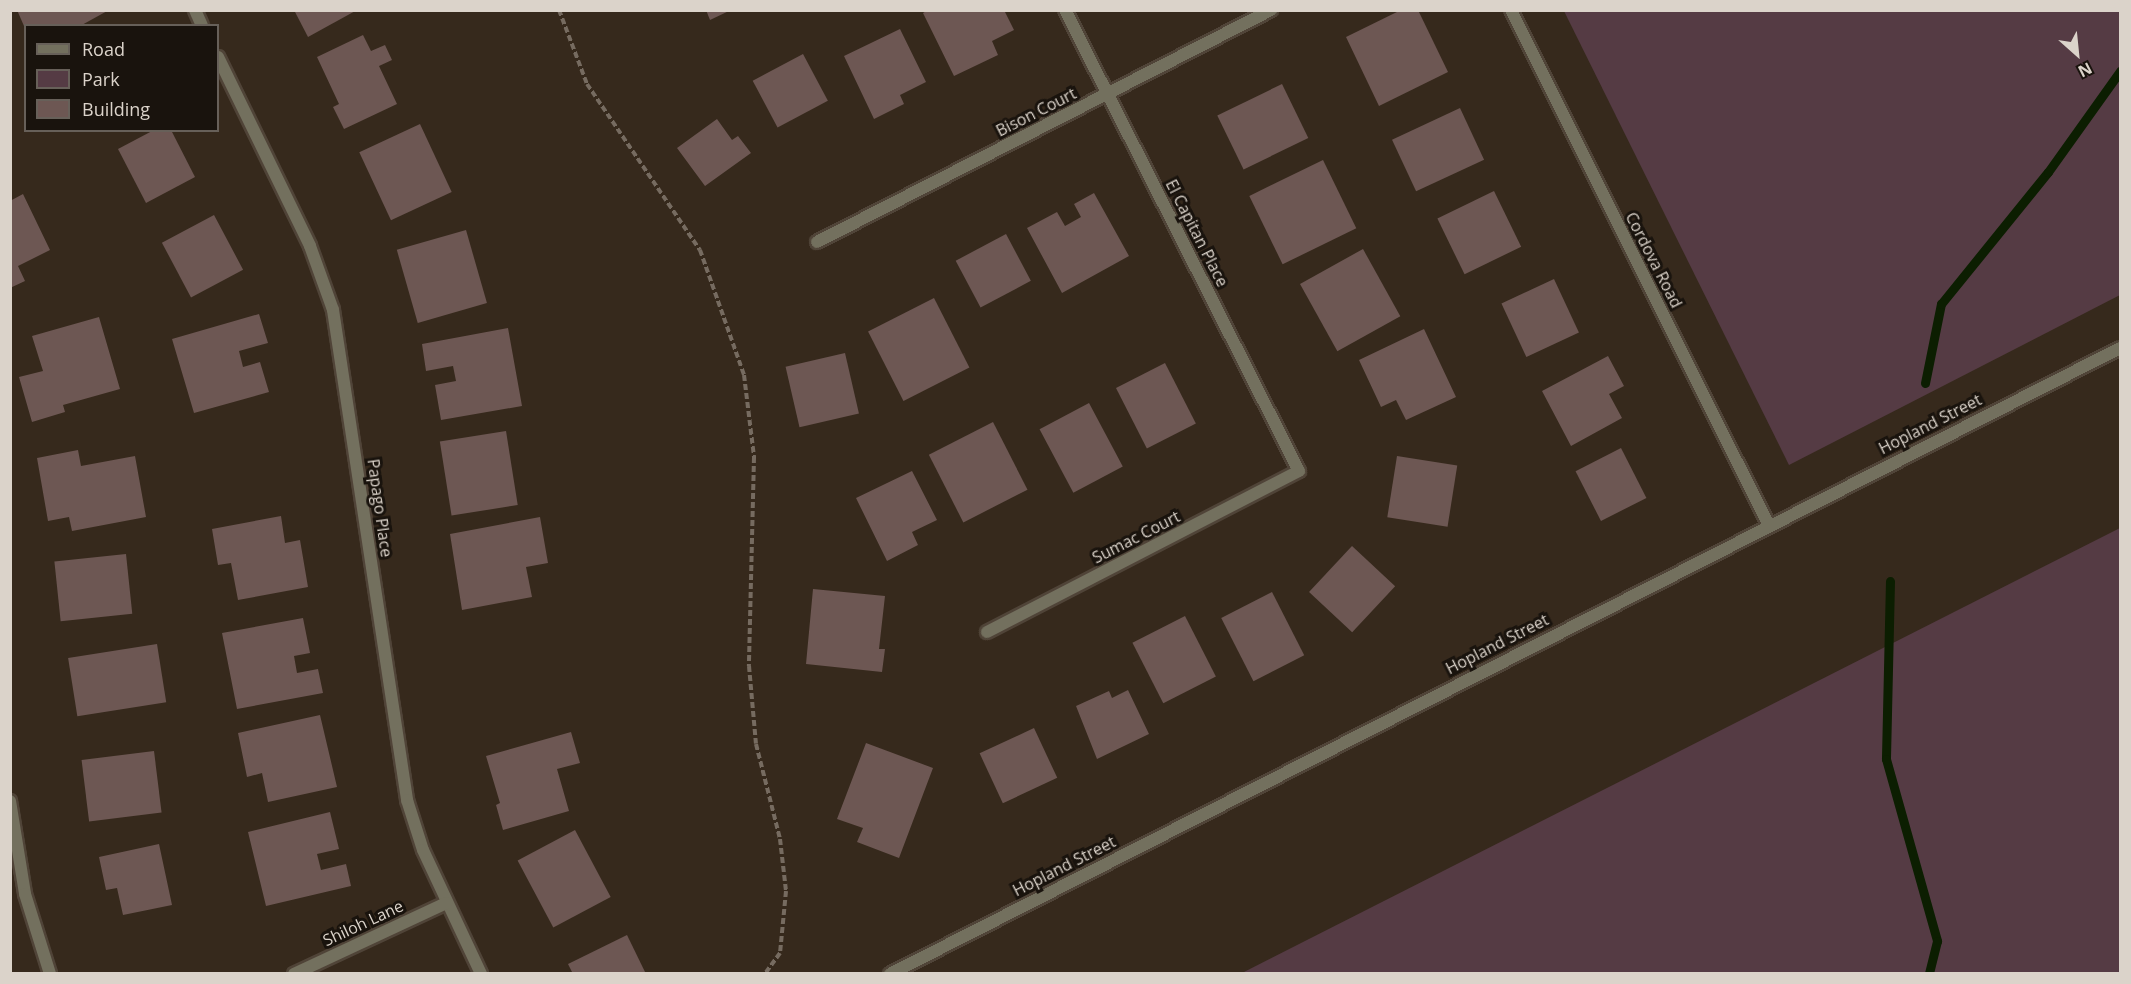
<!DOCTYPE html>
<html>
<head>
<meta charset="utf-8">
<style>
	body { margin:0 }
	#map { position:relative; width:2131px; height:984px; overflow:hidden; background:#36291c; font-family:"Open Sans",sans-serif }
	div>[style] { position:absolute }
	.green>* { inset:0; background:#553b44 }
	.stream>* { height:9px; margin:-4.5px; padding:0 4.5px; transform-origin:4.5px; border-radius:4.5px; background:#0c1e01 }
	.building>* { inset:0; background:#6d5753; transform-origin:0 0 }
	.path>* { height:4px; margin-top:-2px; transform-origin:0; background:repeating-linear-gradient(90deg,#766b60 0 6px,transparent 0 9px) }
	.roads { filter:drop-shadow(2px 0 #504438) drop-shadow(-2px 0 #504438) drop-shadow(0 2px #504438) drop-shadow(0 -2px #504438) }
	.minor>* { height:12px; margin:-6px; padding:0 6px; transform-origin:6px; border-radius:6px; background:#73705e }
	.tertiary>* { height:12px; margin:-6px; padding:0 6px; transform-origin:6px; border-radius:6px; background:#73705e }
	span { translate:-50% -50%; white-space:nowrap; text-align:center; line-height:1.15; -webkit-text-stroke:6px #19130d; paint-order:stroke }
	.street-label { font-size:16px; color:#dbd3ca }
	.frame { position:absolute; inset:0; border:12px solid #dbd3ca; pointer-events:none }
	.legend { position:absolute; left:24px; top:24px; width:195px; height:108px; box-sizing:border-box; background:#19130d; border:2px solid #676059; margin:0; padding:8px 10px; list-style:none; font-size:18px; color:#dbd3ca }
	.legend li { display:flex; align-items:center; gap:12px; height:30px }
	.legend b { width:30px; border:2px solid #676059 }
	.north { position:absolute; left:2047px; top:24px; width:60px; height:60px; -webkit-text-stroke:4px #19130d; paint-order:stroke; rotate:153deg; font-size:16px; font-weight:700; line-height:24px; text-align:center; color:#dbd3ca }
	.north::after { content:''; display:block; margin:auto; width:21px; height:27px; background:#dbd3ca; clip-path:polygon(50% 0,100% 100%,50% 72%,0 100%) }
</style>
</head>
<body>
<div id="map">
	<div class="green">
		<i style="clip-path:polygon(1564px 11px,2120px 11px,2120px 295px,1789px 465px)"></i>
		<i style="clip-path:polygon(2120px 528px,2120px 973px,1242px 973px)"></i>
	</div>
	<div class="stream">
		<i style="left:1925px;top:383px;width:81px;rotate:-78.6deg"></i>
		<i style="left:1941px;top:304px;width:170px;rotate:-51deg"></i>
		<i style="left:2048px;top:172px;width:124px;rotate:-54.5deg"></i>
		<i style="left:1890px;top:581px;width:178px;rotate:91.3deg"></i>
		<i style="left:1886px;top:759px;width:189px;rotate:74.3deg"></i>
		<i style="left:1937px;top:941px;width:34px;rotate:104deg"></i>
	</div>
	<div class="building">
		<i style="clip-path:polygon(17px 10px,109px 10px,80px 26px,24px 26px)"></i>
		<i style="clip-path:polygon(294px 10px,357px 10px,308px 37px)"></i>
		<i style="clip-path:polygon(706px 10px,731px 10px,710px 20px)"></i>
		<i style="clip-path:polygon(928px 10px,1004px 10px,1014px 30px,992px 41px,998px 55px,954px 76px,923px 13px)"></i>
		<i style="clip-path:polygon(1401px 10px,1418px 10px,1448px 72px,1379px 106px,1346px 37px)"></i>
		<i style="clip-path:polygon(900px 29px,926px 82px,900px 95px,904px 104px,874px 119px,844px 56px)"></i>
		<i style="clip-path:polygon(363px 35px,371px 51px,385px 45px,392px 60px,379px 66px,397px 104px,344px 129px,333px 107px,339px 104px,317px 57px)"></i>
		<i style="left:803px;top:54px;width:53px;height:57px;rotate:62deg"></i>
		<i style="left:1282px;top:84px;width:60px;height:72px;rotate:64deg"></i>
		<i style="left:1460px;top:108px;width:57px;height:75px;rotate:65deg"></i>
		<i style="clip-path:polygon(717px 119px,732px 140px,738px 136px,751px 153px,705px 186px,677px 148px)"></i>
		<i style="left:420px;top:124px;width:75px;height:67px;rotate:65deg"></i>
		<i style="clip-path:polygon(154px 130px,171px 130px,195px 177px,146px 203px,118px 149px)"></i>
		<i style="left:1323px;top:160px;width:76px;height:82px;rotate:64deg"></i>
		<i style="left:1494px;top:191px;width:62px;height:63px;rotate:64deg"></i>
		<i style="clip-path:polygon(1094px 193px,1129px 256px,1062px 293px,1027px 228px,1057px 212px,1065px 226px,1081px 217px,1074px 204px)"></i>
		<i style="clip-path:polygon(23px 194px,50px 250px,18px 266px,25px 281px,10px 288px,10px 201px)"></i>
		<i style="left:214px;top:215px;width:62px;height:59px;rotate:62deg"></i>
		<i style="left:466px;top:230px;width:76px;height:72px;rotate:74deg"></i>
		<i style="left:1006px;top:234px;width:53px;height:57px;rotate:62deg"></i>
		<i style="left:1363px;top:249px;width:77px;height:72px;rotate:61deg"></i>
		<i style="left:1554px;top:279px;width:59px;height:58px;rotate:65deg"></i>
		<i style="left:934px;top:298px;width:78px;height:74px;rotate:63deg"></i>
		<i style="clip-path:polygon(259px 314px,268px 343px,239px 351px,243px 367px,260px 362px,269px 392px,194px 413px,172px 339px)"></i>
		<i style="clip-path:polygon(99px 317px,120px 389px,63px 405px,65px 412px,32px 422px,19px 377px,43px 371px,32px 336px)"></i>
		<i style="clip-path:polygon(508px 328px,522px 406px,441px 420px,435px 385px,456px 381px,453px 366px,426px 371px,422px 344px)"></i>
		<i style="clip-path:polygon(1424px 329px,1456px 397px,1406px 420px,1396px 400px,1381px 407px,1359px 360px)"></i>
		<i style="left:845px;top:353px;width:62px;height:61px;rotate:77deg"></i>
		<i style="clip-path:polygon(1608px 356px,1624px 386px,1609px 394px,1622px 418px,1571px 446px,1542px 391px)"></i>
		<i style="left:1165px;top:363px;width:68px;height:55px;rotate:63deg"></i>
		<i style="left:1089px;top:403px;width:72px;height:56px;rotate:62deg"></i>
		<i style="left:993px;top:422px;width:76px;height:72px;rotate:63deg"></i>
		<i style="left:506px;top:431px;width:75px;height:67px;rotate:81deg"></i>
		<i style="left:1621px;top:448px;width:56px;height:51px;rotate:63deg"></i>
		<i style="clip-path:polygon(78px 450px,81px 466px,135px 456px,146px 517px,72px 531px,69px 517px,48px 521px,37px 458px)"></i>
		<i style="left:1397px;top:456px;width:61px;height:62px;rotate:9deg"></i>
		<i style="clip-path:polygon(912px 471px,937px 520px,912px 532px,918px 545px,887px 561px,856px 498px)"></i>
		<i style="clip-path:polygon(281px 516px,285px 543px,300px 540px,308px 587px,238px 600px,231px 563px,218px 565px,212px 529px)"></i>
		<i style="clip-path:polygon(540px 517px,548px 563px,526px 567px,532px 597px,462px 610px,450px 534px)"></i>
		<i style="left:1352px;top:546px;width:59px;height:63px;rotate:43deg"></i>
		<i style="left:126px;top:554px;width:60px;height:72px;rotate:84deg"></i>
		<i style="clip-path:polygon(813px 589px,885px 596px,879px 649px,885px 649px,882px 672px,806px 664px)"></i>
		<i style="left:1272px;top:592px;width:71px;height:57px;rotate:63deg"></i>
		<i style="left:1185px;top:616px;width:68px;height:59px;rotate:63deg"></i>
		<i style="clip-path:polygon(303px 618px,310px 653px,294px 656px,297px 673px,318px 669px,323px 693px,237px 709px,222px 633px)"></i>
		<i style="left:157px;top:644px;width:59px;height:90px;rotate:81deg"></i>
		<i style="clip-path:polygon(1128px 690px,1149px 734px,1097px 759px,1076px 706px,1109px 691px,1112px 698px)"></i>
		<i style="clip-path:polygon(320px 715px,337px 787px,268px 802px,262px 773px,247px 777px,238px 733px)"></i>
		<i style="left:1034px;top:728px;width:55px;height:60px;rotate:65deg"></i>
		<i style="clip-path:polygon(571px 732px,580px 763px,557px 769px,569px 811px,503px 830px,496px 805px,500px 803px,486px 756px)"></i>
		<i style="clip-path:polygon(866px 743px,933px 768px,899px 858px,857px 842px,863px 828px,837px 819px)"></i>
		<i style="left:154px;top:751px;width:62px;height:73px;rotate:83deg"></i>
		<i style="clip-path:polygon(330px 812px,339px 849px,317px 854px,321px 870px,346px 864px,351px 886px,266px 906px,248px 832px)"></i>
		<i style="left:575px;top:830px;width:76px;height:65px;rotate:62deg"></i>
		<i style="clip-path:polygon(159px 844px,172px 905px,123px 915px,117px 888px,106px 890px,99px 857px)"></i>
		<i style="clip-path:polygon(627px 935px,646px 974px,573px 974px,568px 964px)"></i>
	</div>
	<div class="path">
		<i style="left:559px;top:10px;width:79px;rotate:69.3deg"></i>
		<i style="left:587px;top:84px;width:201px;rotate:55.8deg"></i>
		<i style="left:700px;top:250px;width:133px;rotate:70.6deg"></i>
		<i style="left:744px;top:375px;width:83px;rotate:83deg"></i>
		<i style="left:754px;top:457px;width:209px;rotate:91.4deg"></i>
		<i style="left:749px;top:666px;width:78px;rotate:84.9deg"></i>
		<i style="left:756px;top:744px;width:98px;rotate:75.8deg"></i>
		<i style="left:780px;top:839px;width:52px;rotate:83.4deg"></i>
		<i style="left:786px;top:891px;width:62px;rotate:95.5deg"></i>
		<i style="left:780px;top:953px;width:26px;rotate:126deg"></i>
	</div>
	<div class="roads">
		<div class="minor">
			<i style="left:195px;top:10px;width:17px;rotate:66deg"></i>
			<i style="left:1511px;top:10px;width:575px;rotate:63.43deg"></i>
			<i style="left:218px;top:57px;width:210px;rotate:64deg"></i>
			<i style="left:310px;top:246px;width:68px;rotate:70.2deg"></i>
			<i style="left:333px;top:310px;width:496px;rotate:81.4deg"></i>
			<i style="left:407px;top:800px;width:52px;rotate:72.3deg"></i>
			<i style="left:423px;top:850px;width:137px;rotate:64.9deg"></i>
			<i style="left:817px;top:242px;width:510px;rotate:-27.07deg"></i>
			<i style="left:987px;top:632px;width:351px;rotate:-27.3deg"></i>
			<i style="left:1299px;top:471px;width:517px;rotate:-116.91deg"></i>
			<i style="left:10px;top:801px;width:94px;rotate:80.8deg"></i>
			<i style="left:25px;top:894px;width:84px;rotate:72.6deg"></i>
			<i style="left:294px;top:974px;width:168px;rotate:-25deg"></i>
		</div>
		<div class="tertiary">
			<i style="left:890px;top:974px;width:1380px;rotate:-26.97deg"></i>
		</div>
	</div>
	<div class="street-label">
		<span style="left:1036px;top:112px;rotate:-27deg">Bison Court</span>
		<span style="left:1197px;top:233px;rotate:63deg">El Capitan Place</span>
		<span style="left:1654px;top:260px;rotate:63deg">Cordova Road</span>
		<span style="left:1930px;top:424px;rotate:-27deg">Hopland Street</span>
		<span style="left:380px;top:508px;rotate:82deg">Papago Place</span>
		<span style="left:1136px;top:537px;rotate:-27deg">Sumac Court</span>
		<span style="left:1497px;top:644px;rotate:-27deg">Hopland Street</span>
		<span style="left:1064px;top:866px;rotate:-27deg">Hopland Street</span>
		<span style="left:363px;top:923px;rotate:-25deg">Shiloh Lane</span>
	</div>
	<div class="frame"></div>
	<ul class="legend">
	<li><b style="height:8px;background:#73705e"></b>Road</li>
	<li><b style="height:16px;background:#553b44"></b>Park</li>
	<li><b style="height:16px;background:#6d5753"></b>Building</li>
	</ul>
	<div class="north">N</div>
</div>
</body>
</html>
